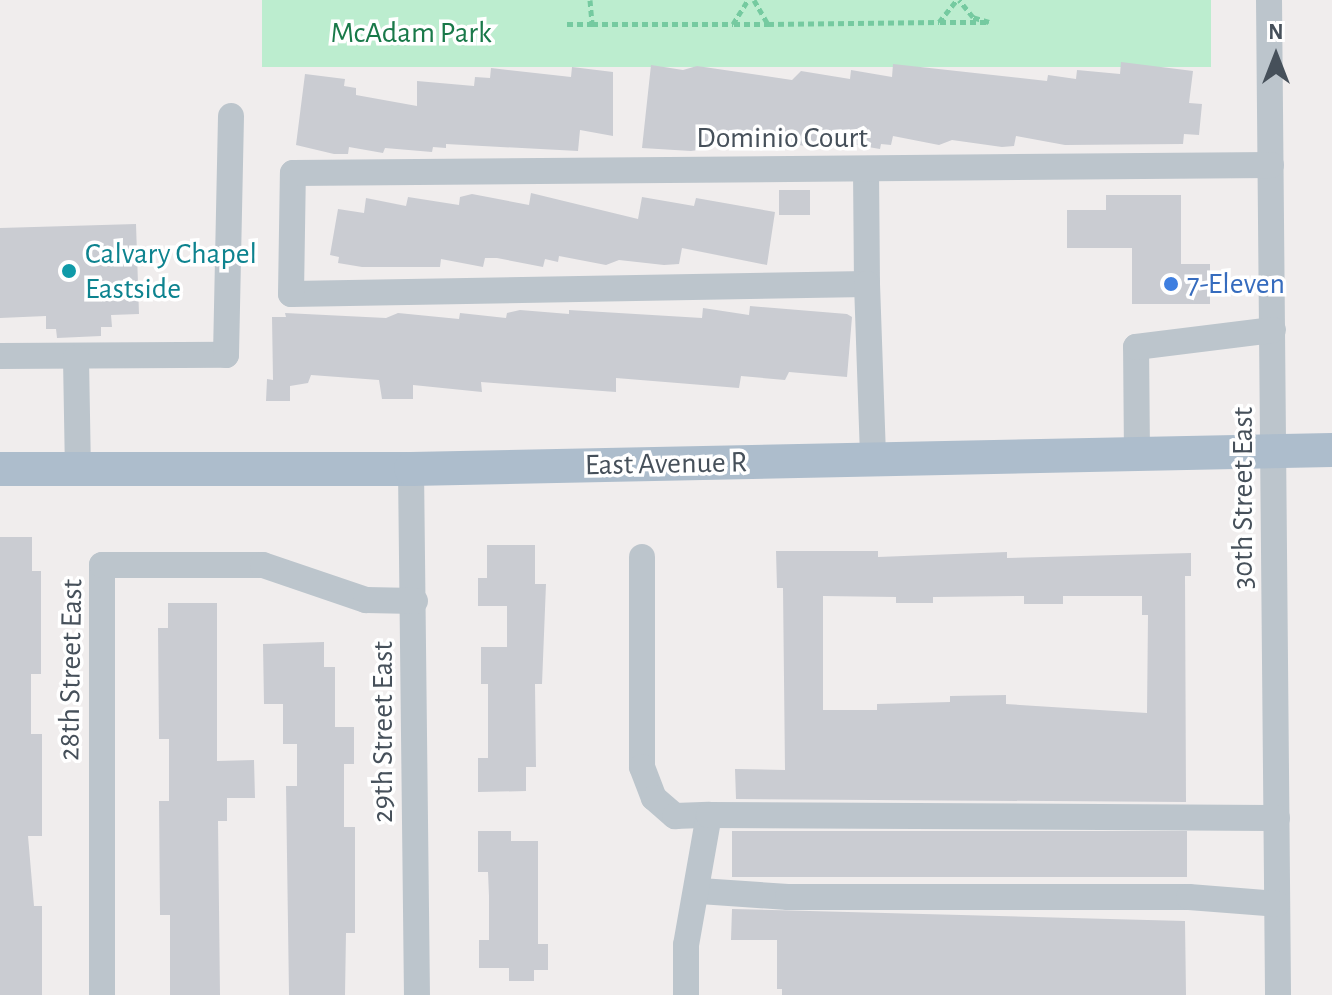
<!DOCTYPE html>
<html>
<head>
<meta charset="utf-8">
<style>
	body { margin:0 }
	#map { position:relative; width:1332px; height:995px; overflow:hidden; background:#f0eded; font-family:"Alegreya Sans",sans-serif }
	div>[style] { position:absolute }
	.green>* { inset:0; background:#bcedcf; transform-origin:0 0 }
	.building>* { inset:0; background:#caccd2; transform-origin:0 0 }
	.path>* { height:5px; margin-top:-2.5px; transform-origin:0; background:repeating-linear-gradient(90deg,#75caa0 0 6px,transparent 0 10px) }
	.minor>* { height:26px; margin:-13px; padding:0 13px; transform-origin:13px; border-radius:13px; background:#bcc5cc }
	.major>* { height:34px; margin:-17px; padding:0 17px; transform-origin:17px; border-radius:17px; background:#adbdcc }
	.dots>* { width:22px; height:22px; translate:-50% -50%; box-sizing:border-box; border:4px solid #fff; border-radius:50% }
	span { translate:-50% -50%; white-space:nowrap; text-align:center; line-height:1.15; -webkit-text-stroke:7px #fff; paint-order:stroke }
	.park-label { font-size:30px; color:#197949 }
	.street-label { font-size:30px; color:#46505a }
	.culture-label { font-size:30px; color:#0d838f }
	.left { translate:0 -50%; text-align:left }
	.shop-label { font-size:30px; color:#366cbe }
	.north { position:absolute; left:1236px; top:16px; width:80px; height:80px; -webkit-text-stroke:6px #fff; paint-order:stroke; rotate:0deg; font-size:22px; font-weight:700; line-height:32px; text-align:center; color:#46505a }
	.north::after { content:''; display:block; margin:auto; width:28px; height:36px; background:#46505a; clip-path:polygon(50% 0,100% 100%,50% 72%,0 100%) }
</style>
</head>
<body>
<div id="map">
	<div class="green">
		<i style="left:262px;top:0;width:949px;height:67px"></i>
	</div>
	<div class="building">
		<i style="clip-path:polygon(1121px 62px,1193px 71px,1189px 103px,1202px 104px,1199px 135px,1184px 134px,1183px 144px,1065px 145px,1016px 136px,1014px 146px,1002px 147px,952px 140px,939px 145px,893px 136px,891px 145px,881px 144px,880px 149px,833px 141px,819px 142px,818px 148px,773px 141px,760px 148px,714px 141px,713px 148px,691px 151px,642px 148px,651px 65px,683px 70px,697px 66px,792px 80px,801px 71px,850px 79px,851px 70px,892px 77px,893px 64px,1047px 81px,1048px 75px,1076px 79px,1077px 70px,1120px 74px)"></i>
		<i style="clip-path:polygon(572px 67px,613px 72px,613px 136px,580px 130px,578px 151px,446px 144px,446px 148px,433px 147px,432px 152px,385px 148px,383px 153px,349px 147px,348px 154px,334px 154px,296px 145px,305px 74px,345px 79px,344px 86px,356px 88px,356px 95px,417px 106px,417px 81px,474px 86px,475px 77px,490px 78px,491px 68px,571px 77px)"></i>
		<i style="left:779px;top:190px;width:31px;height:25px"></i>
		<i style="clip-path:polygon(531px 193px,638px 219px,642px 197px,694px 206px,696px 198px,775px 212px,767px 265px,682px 248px,679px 264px,664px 265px,619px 260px,606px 265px,559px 256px,558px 262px,545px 259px,543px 267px,497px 258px,485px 258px,483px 267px,441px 259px,440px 267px,362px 267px,338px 263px,339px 257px,330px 255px,338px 209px,364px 213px,366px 198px,406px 206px,408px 197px,459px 205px,460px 197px,472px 194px,529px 205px)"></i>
		<i style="clip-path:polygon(1106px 195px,1181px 195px,1181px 264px,1210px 264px,1210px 304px,1132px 304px,1132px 248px,1067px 248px,1067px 210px,1106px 210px)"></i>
		<i style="clip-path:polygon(136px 224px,139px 314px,111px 315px,112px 327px,101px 327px,101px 336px,57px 338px,56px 329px,46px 329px,46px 316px,0 318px,0 228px)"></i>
		<i style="clip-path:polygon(750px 306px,847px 314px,852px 317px,847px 377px,789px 372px,785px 380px,741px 376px,739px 388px,616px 378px,616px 392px,481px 382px,482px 392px,413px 385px,413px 399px,382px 399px,379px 380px,311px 375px,308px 383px,290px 386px,290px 401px,266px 401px,267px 379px,273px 380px,272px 317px,286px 317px,285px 313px,386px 318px,398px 313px,459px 319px,460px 313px,506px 318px,507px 313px,520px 310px,569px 314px,569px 310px,702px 318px,703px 308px,749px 315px)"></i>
		<i style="clip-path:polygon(0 537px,32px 537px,32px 571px,41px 571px,41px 674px,31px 674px,31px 734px,42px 734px,42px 836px,28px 836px,34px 906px,42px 906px,42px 995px,0 995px)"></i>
		<i style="clip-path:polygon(487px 545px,535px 545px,535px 584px,546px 584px,542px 684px,535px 684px,536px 767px,526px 767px,526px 791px,478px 792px,478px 758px,488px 758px,488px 684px,481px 684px,481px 647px,507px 647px,507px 606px,478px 606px,478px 578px,487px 578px)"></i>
		<i style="clip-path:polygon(evenodd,776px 551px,878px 551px,878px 557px,1007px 552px,1007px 558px,1191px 553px,1191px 576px,1185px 576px,1186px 802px,736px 799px,735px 769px,785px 770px,783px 588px,777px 588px,776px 551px,823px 596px,896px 597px,896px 603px,933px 603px,933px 597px,1024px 596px,1024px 604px,1063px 604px,1063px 596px,1142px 596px,1142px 615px,1148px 615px,1147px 713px,1006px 704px,1006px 695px,950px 696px,950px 702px,877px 704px,877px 710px,823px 710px,823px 596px)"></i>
		<i style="clip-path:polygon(168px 603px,217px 603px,217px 761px,254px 760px,255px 798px,227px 798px,227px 821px,218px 821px,220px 995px,170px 995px,170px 915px,160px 915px,159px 801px,169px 801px,169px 739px,159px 739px,158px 628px,168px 628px)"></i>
		<i style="clip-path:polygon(324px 642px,324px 667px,335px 667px,335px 727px,354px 727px,354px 764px,344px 764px,344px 827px,355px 827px,355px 933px,346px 933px,345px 995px,289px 995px,286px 786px,297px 786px,297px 744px,283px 744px,283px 704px,264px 704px,263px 644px)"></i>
		<i style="clip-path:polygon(478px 831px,511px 831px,511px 841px,538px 841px,538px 944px,548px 944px,548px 970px,534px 970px,534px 981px,509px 981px,509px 968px,479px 968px,479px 940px,489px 940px,489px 896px,488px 872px,478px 872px)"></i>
		<i style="left:732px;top:831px;width:455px;height:46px"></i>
		<i style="clip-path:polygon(732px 909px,1185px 921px,1186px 995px,782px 995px,782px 989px,777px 989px,777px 940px,731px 940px)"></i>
	</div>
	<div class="path">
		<i style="left:590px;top:0;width:24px;rotate:85deg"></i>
		<i style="left:592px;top:24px;width:141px"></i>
		<i style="left:733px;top:24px;width:28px;rotate:-58deg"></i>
		<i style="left:754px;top:0;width:28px;rotate:60deg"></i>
		<i style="left:768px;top:24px;width:171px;rotate:-0.7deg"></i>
		<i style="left:939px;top:22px;width:28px;rotate:-51deg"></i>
		<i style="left:940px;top:22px;width:49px"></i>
		<i style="left:989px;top:22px;width:17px;rotate:-163deg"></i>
		<i style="left:973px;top:17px;width:22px;rotate:-129deg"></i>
		<i style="left:567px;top:24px;width:25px"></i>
		<i style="left:734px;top:24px;width:34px"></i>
	</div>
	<div class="minor">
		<i style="left:1269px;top:0;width:995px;rotate:89.48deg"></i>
		<i style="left:866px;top:170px;width:114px;rotate:89.5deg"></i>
		<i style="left:867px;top:284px;width:576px;rotate:179.01deg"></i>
		<i style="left:291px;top:294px;width:121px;rotate:-89.1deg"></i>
		<i style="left:293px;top:173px;width:978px;rotate:-0.47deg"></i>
		<i style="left:867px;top:284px;width:176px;rotate:88deg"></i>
		<i style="left:0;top:356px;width:226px;rotate:-0.3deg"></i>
		<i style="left:226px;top:355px;width:239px;rotate:-88.8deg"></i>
		<i style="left:76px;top:358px;width:111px;rotate:89deg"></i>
		<i style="left:1137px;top:455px;width:108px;rotate:-90.5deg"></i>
		<i style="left:1136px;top:347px;width:138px;rotate:-7.1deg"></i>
		<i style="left:411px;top:469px;width:526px;rotate:89.35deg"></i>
		<i style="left:642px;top:557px;width:210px;rotate:90deg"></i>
		<i style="left:642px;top:767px;width:33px;rotate:69deg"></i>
		<i style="left:654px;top:798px;width:28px;rotate:41deg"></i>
		<i style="left:675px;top:816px;width:34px;rotate:-2deg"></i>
		<i style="left:700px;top:891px;width:88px;rotate:3.9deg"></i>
		<i style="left:788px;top:897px;width:401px"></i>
		<i style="left:1189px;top:897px;width:88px;rotate:4.5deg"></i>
		<i style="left:102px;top:995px;width:430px;rotate:-90deg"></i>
		<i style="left:102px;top:565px;width:161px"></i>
		<i style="left:263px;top:565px;width:109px;rotate:18.8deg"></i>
		<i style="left:366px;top:600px;width:49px;rotate:1.2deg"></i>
		<i style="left:686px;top:995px;width:50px;rotate:-90deg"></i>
		<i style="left:686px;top:945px;width:132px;rotate:-80deg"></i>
		<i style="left:709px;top:815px;width:568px;rotate:0.3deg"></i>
	</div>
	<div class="major">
		<i style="left:0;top:469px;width:411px"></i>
		<i style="left:411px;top:469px;width:921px;rotate:-1.18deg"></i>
	</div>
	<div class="dots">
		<i style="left:69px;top:271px;background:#0f9aa8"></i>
		<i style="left:1171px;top:284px;background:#3f7fe0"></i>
	</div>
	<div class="park-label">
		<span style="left:411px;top:33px">McAdam Park</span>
	</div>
	<div class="street-label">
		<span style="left:782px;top:138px">Dominio Court</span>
		<span style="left:666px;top:464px;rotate:-1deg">East Avenue R</span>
		<span style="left:1243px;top:498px;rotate:-90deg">30th Street East</span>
		<span style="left:71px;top:670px;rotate:-89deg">28th Street East</span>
		<span style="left:383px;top:732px;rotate:-90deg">29th Street East</span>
	</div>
	<div class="culture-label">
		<span class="left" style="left:85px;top:271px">Calvary Chapel<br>Eastside</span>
	</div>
	<div class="shop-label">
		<span class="left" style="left:1187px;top:284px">7-Eleven</span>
	</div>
	<div class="north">N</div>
</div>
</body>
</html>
